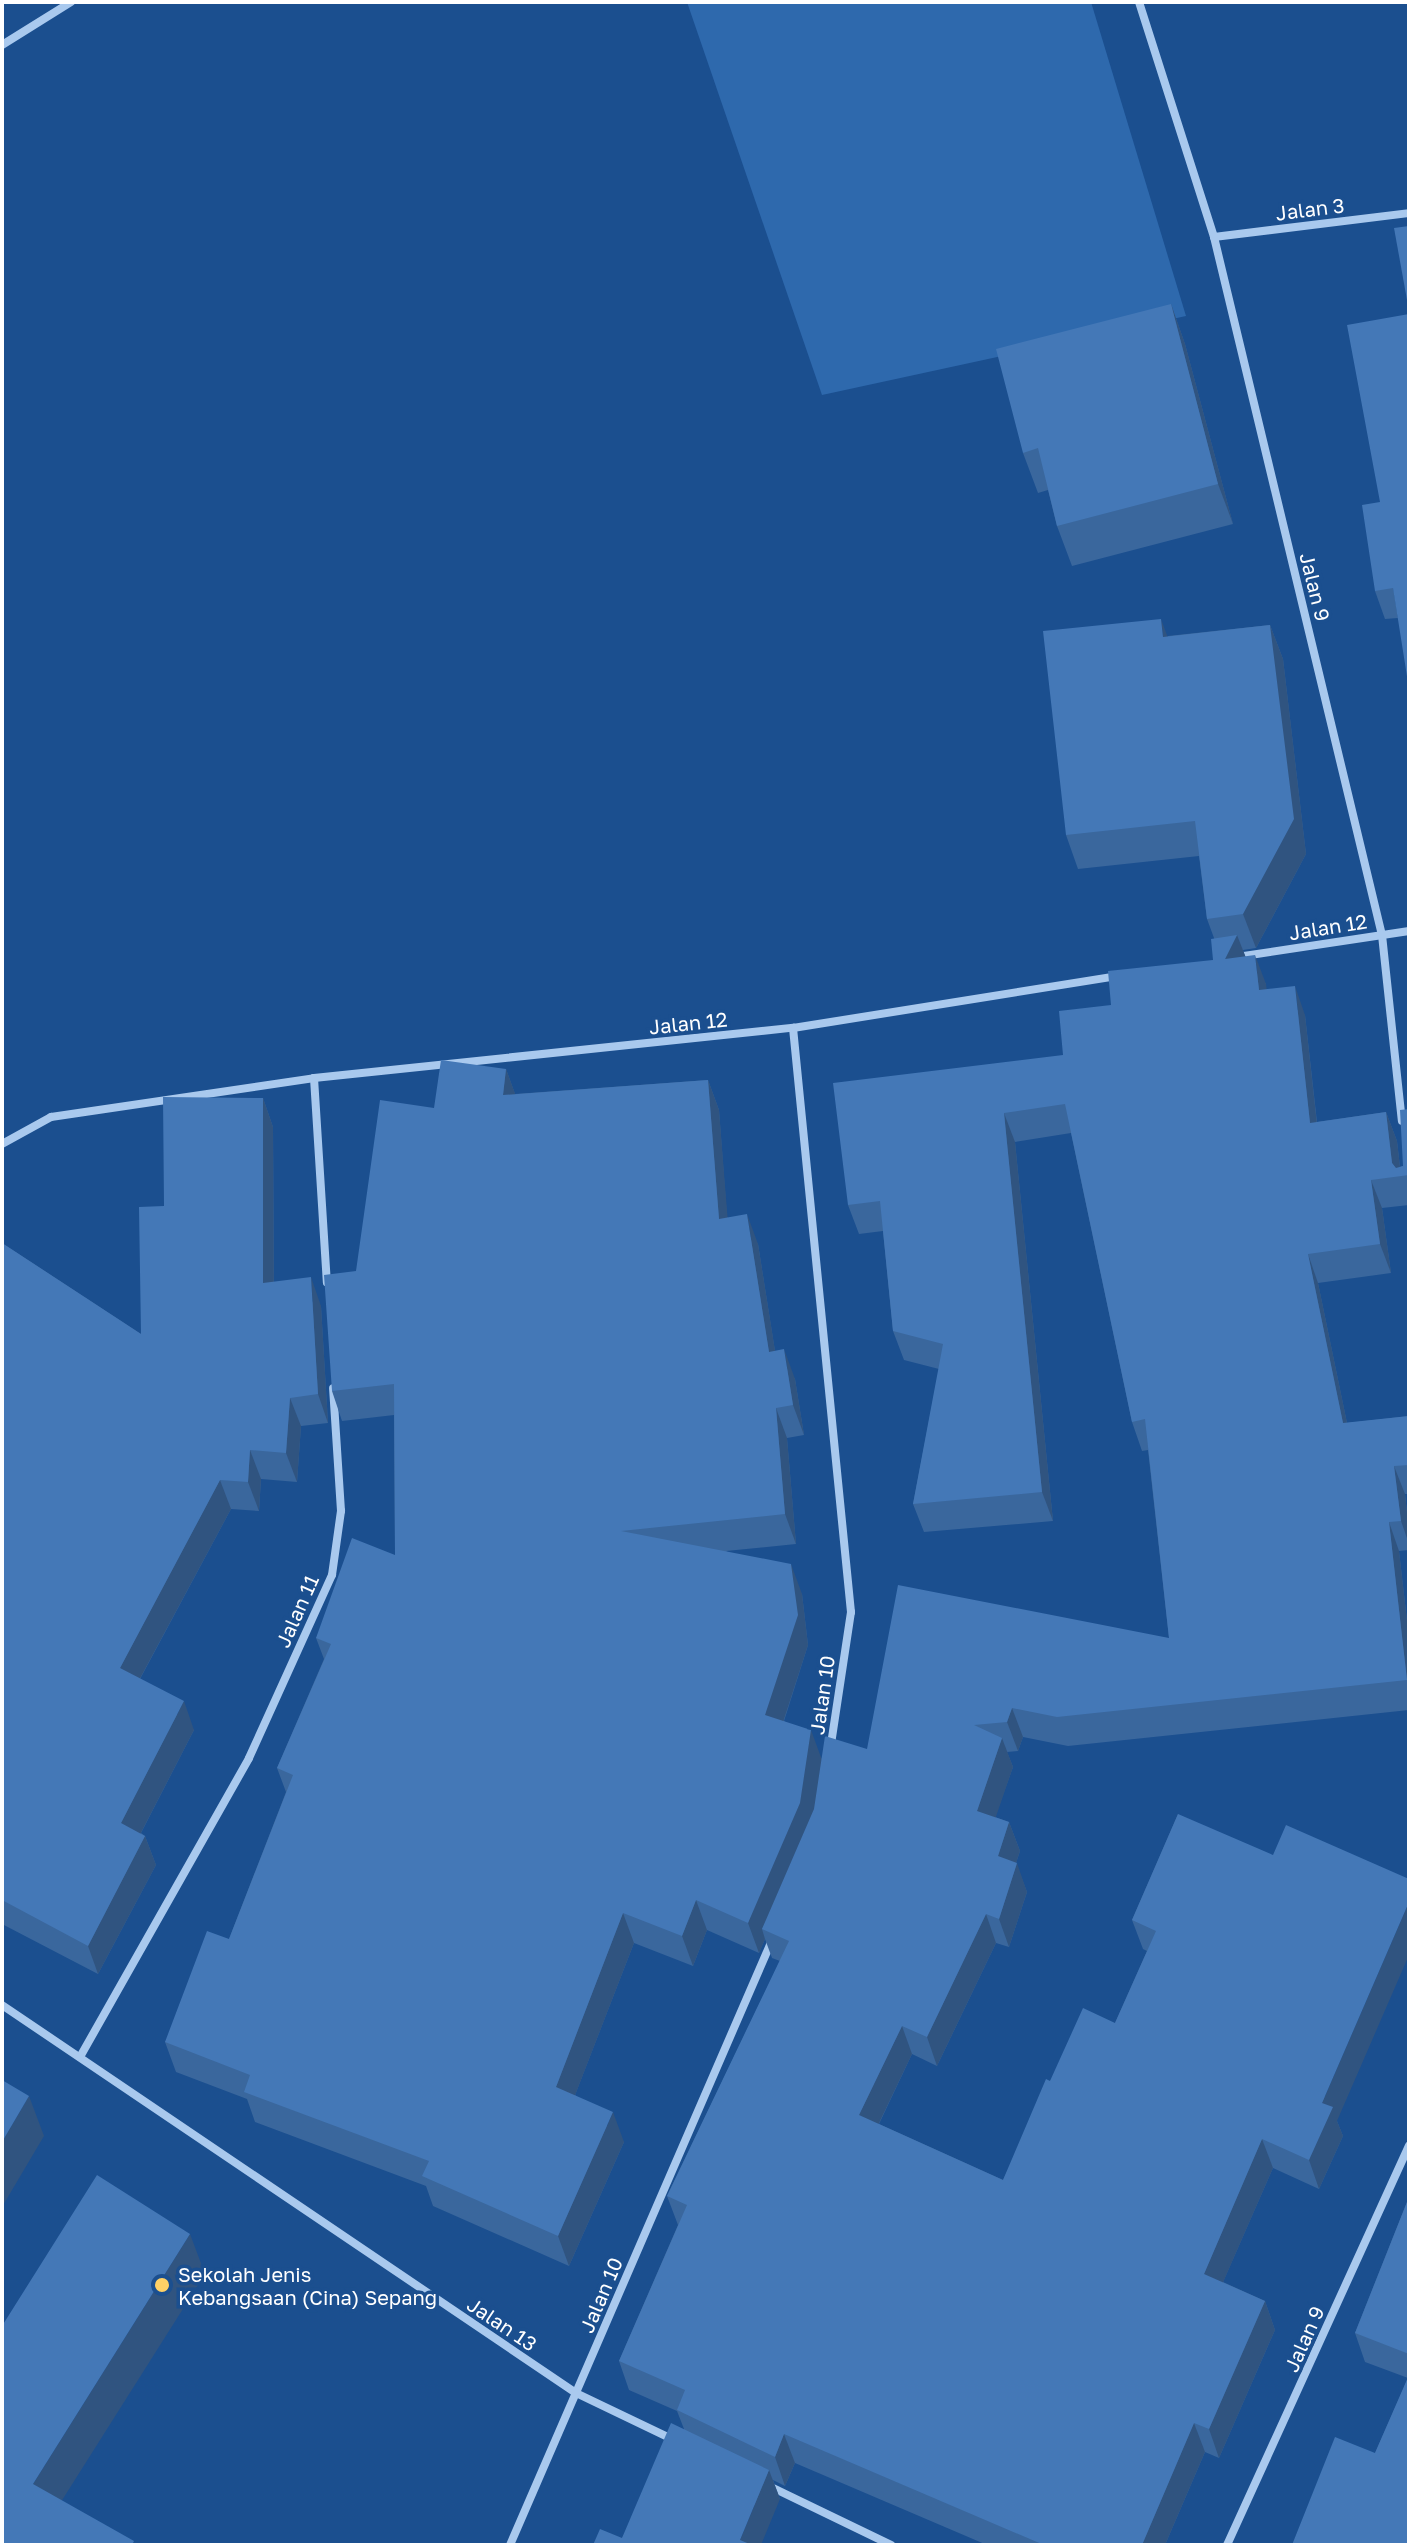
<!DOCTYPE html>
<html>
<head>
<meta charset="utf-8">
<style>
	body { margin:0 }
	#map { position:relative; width:1411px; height:2547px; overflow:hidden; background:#1b4f8f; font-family:"Golos Text",sans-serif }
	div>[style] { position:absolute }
	.green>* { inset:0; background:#2e69ad }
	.street>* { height:8px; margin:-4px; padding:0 4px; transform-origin:4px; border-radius:4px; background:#a9c9ee }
	.wall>* { inset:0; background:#3a679d }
	.shaded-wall>* { inset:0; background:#305480 }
	.building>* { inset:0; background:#4478b7 }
	.dots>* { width:22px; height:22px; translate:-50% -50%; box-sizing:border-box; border:4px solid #1b4f8f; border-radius:50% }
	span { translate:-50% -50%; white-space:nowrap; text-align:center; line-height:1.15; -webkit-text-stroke:7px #1b4f8f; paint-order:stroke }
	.street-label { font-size:20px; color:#fff }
	.poi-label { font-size:20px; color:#fff }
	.left { translate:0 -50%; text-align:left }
	.frame { position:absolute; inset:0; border:4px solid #fff; pointer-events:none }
</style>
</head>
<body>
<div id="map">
	<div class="green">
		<i style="clip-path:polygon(687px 2px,1091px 2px,1186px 316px,822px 395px)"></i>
	</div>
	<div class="street">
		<i style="left:1139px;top:2px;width:247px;rotate:72.3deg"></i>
		<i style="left:1214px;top:237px;width:718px;rotate:76.47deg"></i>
		<i style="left:1382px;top:935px;width:187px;rotate:83.9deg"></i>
		<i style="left:2px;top:45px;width:81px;rotate:-31.9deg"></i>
		<i style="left:1214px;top:237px;width:196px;rotate:-7deg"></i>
		<i style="left:1237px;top:957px;width:174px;rotate:-8.6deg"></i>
		<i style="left:793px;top:1028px;width:587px;rotate:84.33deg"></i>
		<i style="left:851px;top:1612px;width:134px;rotate:98.6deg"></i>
		<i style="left:314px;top:1078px;width:205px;rotate:86.4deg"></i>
		<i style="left:2px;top:1144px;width:56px;rotate:-28.9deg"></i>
		<i style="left:51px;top:1117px;width:266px;rotate:-8.4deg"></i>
		<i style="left:314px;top:1078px;width:482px;rotate:-6deg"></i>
		<i style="left:793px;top:1028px;width:328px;rotate:-9.1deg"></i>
		<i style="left:2px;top:2005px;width:693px;rotate:34.06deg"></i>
		<i style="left:576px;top:2393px;width:109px;rotate:25.6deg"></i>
		<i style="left:80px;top:2057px;width:343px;rotate:-60.5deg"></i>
		<i style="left:249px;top:1758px;width:201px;rotate:-65.6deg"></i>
		<i style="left:332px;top:1575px;width:65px;rotate:-82deg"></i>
		<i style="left:341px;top:1511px;width:123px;rotate:-93.7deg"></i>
		<i style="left:769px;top:2486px;width:136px;rotate:25.8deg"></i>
		<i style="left:510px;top:2545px;width:659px;rotate:-66.58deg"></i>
		<i style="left:1227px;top:2545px;width:439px;rotate:-65.5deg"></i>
	</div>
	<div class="wall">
		<i style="clip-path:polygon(1171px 304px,1185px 344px,1233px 524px,1072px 566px,1057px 526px,1048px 490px,1038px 493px,1023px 453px)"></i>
		<i style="clip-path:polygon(1380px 502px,1398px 618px,1385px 619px,1375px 591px)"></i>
		<i style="clip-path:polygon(1270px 625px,1283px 659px,1306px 854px,1256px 948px,1243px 950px,1245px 956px,1266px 984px,1266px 989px,1305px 1015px,1317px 1122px,1386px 1112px,1397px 1141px,1400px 1167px,1403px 1166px,1409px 1109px,1409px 1205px,1382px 1208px,1391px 1273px,1318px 1283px,1347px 1423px,1409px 1416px,1409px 1494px,1405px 1494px,1409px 1531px,1409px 1550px,1399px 1551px,1409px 1638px,1409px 1710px,1068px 1746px,1023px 1737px,1018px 1751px,1007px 1752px,1013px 1767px,995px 1817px,1009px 1822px,1020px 1851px,1016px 1863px,1027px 1892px,1009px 1947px,996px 1943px,937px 2066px,912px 2054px,879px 2124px,1003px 2180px,1050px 2081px,1115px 2023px,1147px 1951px,1143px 1949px,1132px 1920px,1178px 1814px,1337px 2121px,1343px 2136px,1319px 2189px,1273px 2168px,1223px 2282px,1265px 2301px,1275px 2330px,1219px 2458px,1205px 2452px,1165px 2545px,987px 2545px,795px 2463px,785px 2486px,773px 2480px,780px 2499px,622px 2538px,684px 2429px,677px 2411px,629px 2390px,619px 2361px,678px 2225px,667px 2196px,780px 1961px,772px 1958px,765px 1939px,759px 1953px,707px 1930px,693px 1966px,634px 1943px,575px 2095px,624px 2142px,569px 2266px,433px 2206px,426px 2186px,255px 2122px,247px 2099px,176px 2072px,165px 2042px,229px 1939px,286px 1792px,277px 1768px,324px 1659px,316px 1638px,395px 1555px,394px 1415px,342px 1421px,332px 1391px,356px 1271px,434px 1108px,506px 1069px,515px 1094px,708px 1080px,719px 1110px,727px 1217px,758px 1244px,775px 1351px,795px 1379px,804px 1435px,787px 1438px,796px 1544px,726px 1551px,802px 1594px,808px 1645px,784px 1721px,822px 1759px,867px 1749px,1169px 1638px,1148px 1450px,1142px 1451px,1132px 1422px,1071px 1133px,1015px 1142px,1053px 1521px,924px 1532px,913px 1504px,939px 1369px,904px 1360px,893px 1331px,883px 1231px,859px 1234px,848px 1205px,1063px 1055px,1111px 1005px,1213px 960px,1214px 938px,1207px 919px,1199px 856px,1078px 869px,1066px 835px,1168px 636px)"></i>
		<i style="clip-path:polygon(263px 1098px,273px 1127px,274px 1282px,321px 1306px,328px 1423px,301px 1426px,297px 1482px,261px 1479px,259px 1511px,231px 1509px,140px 1679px,194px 1730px,141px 1833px,145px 1836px,156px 1865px,98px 1974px,2px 1924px,2px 1243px,141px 1334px,164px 1206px)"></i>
		<i style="clip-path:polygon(1409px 2197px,1409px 2545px,1375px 2453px,1408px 2378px,1365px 2362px,1355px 2333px)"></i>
	</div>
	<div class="shaded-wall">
		<i style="clip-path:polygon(1171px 304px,1185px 344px,1233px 524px,1218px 484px)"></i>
		<i style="clip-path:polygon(1161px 619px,1174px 654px,1163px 637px)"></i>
		<i style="clip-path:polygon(1270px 625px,1283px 659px,1306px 854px,1256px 948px,1243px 914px)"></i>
		<i style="clip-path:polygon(1237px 935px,1248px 963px,1225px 959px)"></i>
		<i style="clip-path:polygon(1255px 955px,1266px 984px,1270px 1018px,1259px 990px)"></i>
		<i style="clip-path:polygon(1295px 986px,1305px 1015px,1320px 1152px,1310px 1123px)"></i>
		<i style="clip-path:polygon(506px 1069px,517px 1099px,503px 1095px)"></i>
		<i style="clip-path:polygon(708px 1080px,719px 1110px,730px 1248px,719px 1219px)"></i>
		<i style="clip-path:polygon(263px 1098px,273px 1127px,274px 1312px,263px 1283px)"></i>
		<i style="clip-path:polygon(1386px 1112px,1397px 1141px,1401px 1176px,1392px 1163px)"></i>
		<i style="clip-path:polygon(1004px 1113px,1015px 1142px,1053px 1521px,1042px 1492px)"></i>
		<i style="clip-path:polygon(1371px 1180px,1382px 1208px,1391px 1273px,1380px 1244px)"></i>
		<i style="clip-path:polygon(747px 1214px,758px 1244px,780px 1382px,769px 1352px)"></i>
		<i style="clip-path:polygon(1308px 1254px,1318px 1283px,1353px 1452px,1343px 1423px)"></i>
		<i style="clip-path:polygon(311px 1277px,321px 1306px,328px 1423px,318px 1394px)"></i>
		<i style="clip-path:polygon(784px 1349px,795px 1379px,804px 1435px,793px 1405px)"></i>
		<i style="clip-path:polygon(290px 1398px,301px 1426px,297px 1482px,286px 1453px)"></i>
		<i style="clip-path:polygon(776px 1408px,787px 1438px,796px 1544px,785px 1514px)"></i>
		<i style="clip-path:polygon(250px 1450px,261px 1479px,259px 1511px,248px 1482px)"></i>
		<i style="clip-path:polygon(1394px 1466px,1405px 1494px,1409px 1531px,1409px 1544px,1401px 1521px)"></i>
		<i style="clip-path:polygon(220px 1480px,231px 1509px,130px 1697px,120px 1668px)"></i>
		<i style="clip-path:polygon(1389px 1522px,1399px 1551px,1409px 1638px,1409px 1686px,1407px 1680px)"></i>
		<i style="clip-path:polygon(791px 1564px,802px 1594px,808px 1645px,776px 1744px,765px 1715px)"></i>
		<i style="clip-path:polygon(184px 1701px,194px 1730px,131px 1852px,121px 1823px)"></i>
		<i style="clip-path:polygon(1012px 1708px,1023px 1737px,1018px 1751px,1007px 1722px)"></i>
		<i style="clip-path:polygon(811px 1730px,822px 1760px,811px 1833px,762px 1929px,765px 1939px,759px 1953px,748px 1923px)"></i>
		<i style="clip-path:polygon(1002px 1738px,1013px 1767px,988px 1840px,977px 1811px)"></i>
		<i style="clip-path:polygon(1009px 1822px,1020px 1851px,1009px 1885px,998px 1856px)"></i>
		<i style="clip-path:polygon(145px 1836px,156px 1865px,98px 1974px,88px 1946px)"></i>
		<i style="clip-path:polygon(1017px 1863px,1027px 1892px,1009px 1947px,999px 1919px)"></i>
		<i style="clip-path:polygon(696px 1900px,707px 1930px,693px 1966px,682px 1936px)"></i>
		<i style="clip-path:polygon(1409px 1902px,1409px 1955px,1337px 2121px,1343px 2136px,1319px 2189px,1309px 2160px,1322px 2103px)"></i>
		<i style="clip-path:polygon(623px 1913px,634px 1943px,567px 2116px,556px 2087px)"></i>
		<i style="clip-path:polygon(986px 1914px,996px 1943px,937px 2066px,927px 2037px)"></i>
		<i style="clip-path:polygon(902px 2026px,912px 2054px,869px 2144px,859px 2115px)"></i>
		<i style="clip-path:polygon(29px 2096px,44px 2136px,2px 2207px,2px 2142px)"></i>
		<i style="clip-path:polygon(613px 2112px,624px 2142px,569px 2266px,558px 2236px)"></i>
		<i style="clip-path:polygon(1262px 2139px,1273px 2168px,1214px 2303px,1204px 2274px)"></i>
		<i style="clip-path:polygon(190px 2234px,205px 2274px,47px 2524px,33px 2484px)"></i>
		<i style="clip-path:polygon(1265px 2301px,1275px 2330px,1219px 2458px,1209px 2429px)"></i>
		<i style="clip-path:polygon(1194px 2423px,1205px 2452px,1165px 2545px,1142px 2545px)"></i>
		<i style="clip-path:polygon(784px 2434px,795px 2463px,785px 2486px,775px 2457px)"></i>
		<i style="clip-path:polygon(769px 2470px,780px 2499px,761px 2545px,742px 2545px,740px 2540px)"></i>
	</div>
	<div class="building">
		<i style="clip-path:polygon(1409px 226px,1409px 311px,1394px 228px)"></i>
		<i style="clip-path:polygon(1171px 304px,1218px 484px,1057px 526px,1038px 448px,1023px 453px,996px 349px)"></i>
		<i style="clip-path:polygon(1409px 314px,1409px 689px,1393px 588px,1375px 591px,1362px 505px,1380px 502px,1347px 325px)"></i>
		<i style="clip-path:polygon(1161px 619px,1163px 637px,1270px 625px,1294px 819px,1243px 914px,1207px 919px,1195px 821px,1066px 835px,1043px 631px)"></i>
		<i style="clip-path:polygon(1237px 935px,1225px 959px,1255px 955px,1259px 990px,1295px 986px,1310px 1123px,1386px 1112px,1392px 1163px,1396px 1168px,1403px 1166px,1400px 1110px,1409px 1109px,1409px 1175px,1371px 1180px,1380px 1244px,1308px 1254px,1343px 1423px,1409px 1416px,1409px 1465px,1394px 1466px,1401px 1521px,1389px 1522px,1407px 1680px,1057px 1717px,1012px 1708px,1007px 1722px,974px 1725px,1002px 1738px,977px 1811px,1009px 1822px,998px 1856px,1017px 1863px,999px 1919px,986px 1914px,927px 2037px,902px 2026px,859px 2115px,1003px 2180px,1046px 2079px,1050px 2081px,1083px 2008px,1115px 2023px,1156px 1931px,1132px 1920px,1178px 1814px,1273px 1855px,1286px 1825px,1409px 1879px,1409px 1902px,1322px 2103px,1333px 2107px,1309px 2160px,1262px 2139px,1204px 2274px,1265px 2301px,1209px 2429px,1194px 2423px,1142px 2545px,1044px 2545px,784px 2434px,775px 2457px,677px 2410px,685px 2390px,619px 2361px,687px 2205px,667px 2196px,789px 1941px,762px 1929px,814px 1809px,825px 1736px,867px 1749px,898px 1585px,1169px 1638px,1145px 1419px,1132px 1422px,1065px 1104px,1004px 1113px,1042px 1492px,913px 1504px,943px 1344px,893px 1331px,880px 1201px,848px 1205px,833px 1083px,1063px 1055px,1059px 1011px,1111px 1005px,1108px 971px,1213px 960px,1211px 939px)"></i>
		<i style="clip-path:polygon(441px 1060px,506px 1069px,503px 1095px,708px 1080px,719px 1219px,747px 1214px,769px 1352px,784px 1349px,793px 1405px,776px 1408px,785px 1514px,621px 1531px,791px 1564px,798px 1615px,765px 1715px,811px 1730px,800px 1803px,748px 1923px,696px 1900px,682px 1936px,623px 1913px,556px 2087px,613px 2112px,558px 2236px,422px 2176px,429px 2161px,244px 2092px,250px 2075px,165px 2042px,207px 1931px,229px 1939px,293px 1775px,277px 1768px,331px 1644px,316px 1638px,352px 1538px,395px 1555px,394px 1384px,332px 1391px,324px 1275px,356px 1271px,380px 1100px,434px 1108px)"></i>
		<i style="clip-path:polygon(163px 1097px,263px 1098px,263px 1283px,311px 1277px,318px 1394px,290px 1398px,286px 1453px,250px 1450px,248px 1482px,220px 1480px,120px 1668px,184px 1701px,121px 1823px,145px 1836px,88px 1946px,2px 1900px,2px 1243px,141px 1334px,139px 1207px,164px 1206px)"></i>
		<i style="clip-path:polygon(2px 2080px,29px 2096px,2px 2142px)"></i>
		<i style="clip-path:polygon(97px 2175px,190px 2234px,33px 2484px,134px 2541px,132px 2545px,2px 2545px,2px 2326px)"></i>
		<i style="clip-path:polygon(1409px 2197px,1409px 2354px,1355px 2333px)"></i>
		<i style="clip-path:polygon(1409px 2375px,1409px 2545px,1292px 2545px,1335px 2437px,1375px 2453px)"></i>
		<i style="clip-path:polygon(671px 2423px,769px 2470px,740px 2540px,752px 2545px,593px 2545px,600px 2529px,622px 2538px)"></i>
	</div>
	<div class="dots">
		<i style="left:162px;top:2285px;background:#ffd166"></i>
	</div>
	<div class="street-label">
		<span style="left:1310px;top:209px;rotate:-7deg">Jalan 3</span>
		<span style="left:1315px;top:587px;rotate:76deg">Jalan 9</span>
		<span style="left:1328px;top:927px;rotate:-9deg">Jalan 12</span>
		<span style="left:688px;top:1023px;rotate:-6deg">Jalan 12</span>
		<span style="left:297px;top:1611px;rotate:-66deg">Jalan 11</span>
		<span style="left:822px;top:1695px;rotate:-82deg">Jalan 10</span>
		<span style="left:601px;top:2295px;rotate:-67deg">Jalan 10</span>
		<span style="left:502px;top:2324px;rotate:34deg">Jalan 13</span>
		<span style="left:1304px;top:2339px;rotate:-66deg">Jalan 9</span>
	</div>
	<div class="poi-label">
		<span class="left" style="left:178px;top:2286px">Sekolah Jenis<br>Kebangsaan (Cina) Sepang</span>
	</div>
	<div class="frame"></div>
</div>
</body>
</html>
